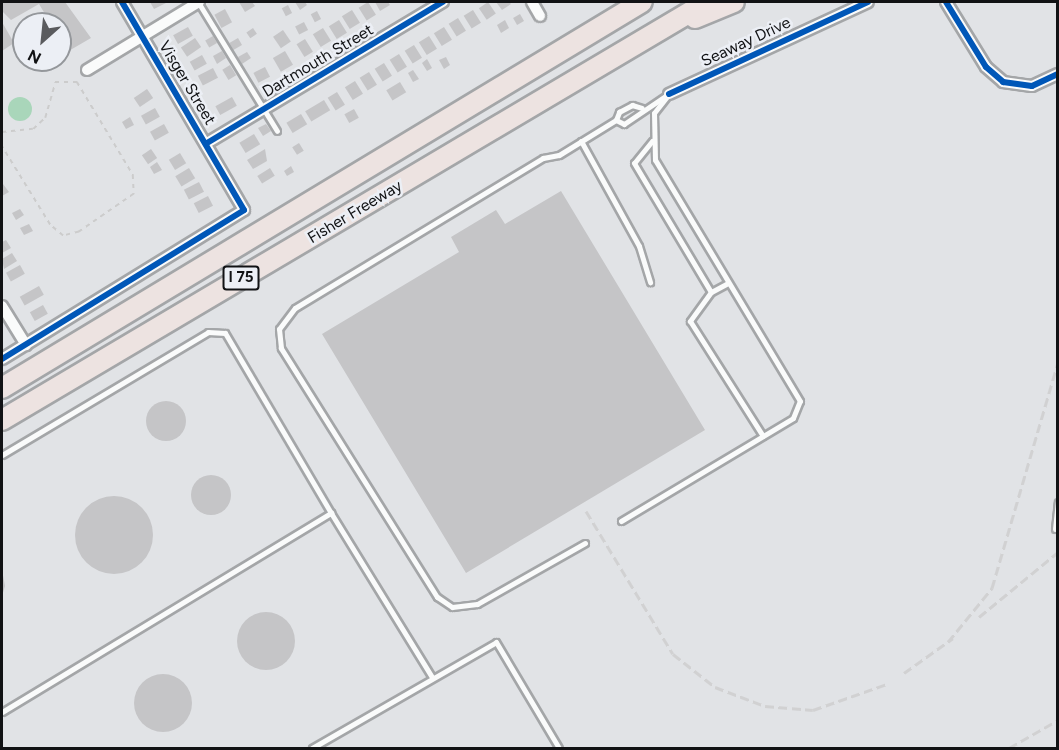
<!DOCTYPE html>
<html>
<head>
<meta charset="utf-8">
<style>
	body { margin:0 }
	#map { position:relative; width:1059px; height:750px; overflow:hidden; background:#e1e3e6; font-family:Figtree,sans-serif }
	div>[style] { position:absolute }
	.green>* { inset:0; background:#a9d6ba }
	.round { border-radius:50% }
	.building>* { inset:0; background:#c5c5c7; transform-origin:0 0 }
	.path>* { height:1.5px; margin-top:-0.75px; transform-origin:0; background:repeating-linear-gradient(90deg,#ccc 0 4.5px,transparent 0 9px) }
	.roads { filter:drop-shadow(2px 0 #a4a6a8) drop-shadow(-2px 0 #a4a6a8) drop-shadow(0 2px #a4a6a8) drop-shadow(0 -2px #a4a6a8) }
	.lane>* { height:5px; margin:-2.5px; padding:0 2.5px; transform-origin:2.5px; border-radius:2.5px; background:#fafbfb }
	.street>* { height:10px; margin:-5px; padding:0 5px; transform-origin:5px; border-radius:5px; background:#fafbfb }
	.highway>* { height:20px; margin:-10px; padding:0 10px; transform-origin:10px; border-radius:10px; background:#ede3e1 }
	.rail>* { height:3px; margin-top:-1.5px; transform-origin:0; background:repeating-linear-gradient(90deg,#d1d1d2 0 9px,transparent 0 13.5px) }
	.cycleway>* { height:6px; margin:-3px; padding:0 3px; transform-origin:3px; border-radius:3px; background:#0057b8 }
	span { translate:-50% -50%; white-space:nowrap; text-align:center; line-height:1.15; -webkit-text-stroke:5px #eceff5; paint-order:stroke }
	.shield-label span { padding:2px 4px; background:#eceff5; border:2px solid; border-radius:4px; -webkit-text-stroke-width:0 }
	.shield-label { font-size:15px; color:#111214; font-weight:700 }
	.street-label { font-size:16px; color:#111214 }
	.frame { position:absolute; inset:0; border:3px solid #111214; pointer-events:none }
	.north { position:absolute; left:12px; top:12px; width:60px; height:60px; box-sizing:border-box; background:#eceff5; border:2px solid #94979b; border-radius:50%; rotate:207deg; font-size:16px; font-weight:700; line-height:24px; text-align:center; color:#111214 }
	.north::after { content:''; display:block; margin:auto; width:21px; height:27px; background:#5a5b5e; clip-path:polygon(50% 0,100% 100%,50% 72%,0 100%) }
</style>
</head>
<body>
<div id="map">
	<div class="green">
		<i class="round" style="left:8px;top:97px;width:24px;height:24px"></i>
	</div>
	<div class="building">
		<i style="clip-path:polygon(2px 2px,65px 2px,91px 38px,60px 56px,60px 24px,51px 24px,39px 4px,11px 20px,2px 11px)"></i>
		<i style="clip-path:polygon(150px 2px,168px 2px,154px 9px)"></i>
		<i style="clip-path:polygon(239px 2px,252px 2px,255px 6px,245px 12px)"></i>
		<i style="clip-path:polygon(295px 2px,305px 2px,307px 5px,300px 10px)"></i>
		<i style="left:368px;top:2px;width:15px;height:11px;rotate:58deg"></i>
		<i style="clip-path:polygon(375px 2px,388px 2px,390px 5px,380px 11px)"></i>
		<i style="left:488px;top:2px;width:14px;height:11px;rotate:56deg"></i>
		<i style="clip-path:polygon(496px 2px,509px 2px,511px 4px,502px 10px)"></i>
		<i style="left:288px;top:5px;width:9px;height:7px;rotate:63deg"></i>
		<i style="left:225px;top:9px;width:15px;height:12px;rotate:62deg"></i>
		<i style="left:352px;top:10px;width:15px;height:12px;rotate:58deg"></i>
		<i style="left:473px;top:10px;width:15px;height:11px;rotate:58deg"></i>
		<i style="left:317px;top:11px;width:9px;height:7px;rotate:63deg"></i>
		<i style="left:520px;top:14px;width:8px;height:8px;rotate:60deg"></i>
		<i style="left:458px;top:18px;width:15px;height:11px;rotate:58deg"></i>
		<i style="left:339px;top:20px;width:15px;height:12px;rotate:58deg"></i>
		<i style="clip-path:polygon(505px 20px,509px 28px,501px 33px,497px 25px)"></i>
		<i style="clip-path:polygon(2px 22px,14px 43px,2px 51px)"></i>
		<i style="left:304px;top:22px;width:9px;height:10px;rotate:63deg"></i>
		<i style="left:188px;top:27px;width:10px;height:17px;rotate:61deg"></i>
		<i style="left:444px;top:27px;width:15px;height:12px;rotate:58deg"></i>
		<i style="left:253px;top:28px;width:7px;height:8px;rotate:56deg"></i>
		<i style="left:323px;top:28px;width:15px;height:12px;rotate:58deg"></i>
		<i style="left:283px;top:30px;width:14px;height:12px;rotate:56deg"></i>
		<i style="left:213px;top:36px;width:8px;height:9px;rotate:60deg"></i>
		<i style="left:429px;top:36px;width:15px;height:12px;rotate:58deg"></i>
		<i style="left:195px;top:38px;width:11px;height:17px;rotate:56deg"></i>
		<i style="left:238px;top:38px;width:8px;height:10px;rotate:60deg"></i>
		<i style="left:305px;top:39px;width:15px;height:10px;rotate:58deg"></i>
		<i style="left:414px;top:45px;width:15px;height:11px;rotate:58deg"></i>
		<i style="clip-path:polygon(222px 51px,226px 58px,217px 64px,213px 56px)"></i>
		<i style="left:285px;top:51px;width:16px;height:14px;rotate:60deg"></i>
		<i style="clip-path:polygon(247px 52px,251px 58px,242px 64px,238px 57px)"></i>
		<i style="left:399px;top:54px;width:15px;height:11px;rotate:58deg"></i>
		<i style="left:202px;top:55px;width:10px;height:14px;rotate:61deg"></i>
		<i style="clip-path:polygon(446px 57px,450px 65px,444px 69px,439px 60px)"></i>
		<i style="clip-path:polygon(427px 59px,432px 68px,427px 71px,422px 63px)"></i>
		<i style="left:384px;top:63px;width:15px;height:11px;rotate:58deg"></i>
		<i style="left:230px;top:65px;width:12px;height:9px;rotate:59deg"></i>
		<i style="left:265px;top:67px;width:11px;height:13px;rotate:63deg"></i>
		<i style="left:213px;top:68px;width:11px;height:17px;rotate:63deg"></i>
		<i style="clip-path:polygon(413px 70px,419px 79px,413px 82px,408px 73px)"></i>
		<i style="left:369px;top:72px;width:15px;height:11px;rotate:58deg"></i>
		<i style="left:355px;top:81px;width:15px;height:12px;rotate:58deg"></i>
		<i style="left:400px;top:82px;width:12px;height:16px;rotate:59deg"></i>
		<i style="left:147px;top:89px;width:11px;height:16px;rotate:56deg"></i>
		<i style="left:337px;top:92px;width:15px;height:11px;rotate:58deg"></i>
		<i style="left:232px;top:97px;width:10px;height:19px;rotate:61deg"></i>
		<i style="left:324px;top:100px;width:12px;height:22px;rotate:59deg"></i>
		<i style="left:155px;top:108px;width:10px;height:16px;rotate:61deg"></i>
		<i style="left:354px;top:109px;width:10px;height:11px;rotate:61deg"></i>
		<i style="left:301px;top:114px;width:12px;height:17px;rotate:59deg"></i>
		<i style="clip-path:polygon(130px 117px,134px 125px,126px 129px,122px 122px)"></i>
		<i style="left:164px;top:124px;width:10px;height:16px;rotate:61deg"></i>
		<i style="clip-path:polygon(266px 124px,271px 131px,263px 136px,258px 128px)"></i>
		<i style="left:254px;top:134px;width:12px;height:17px;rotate:59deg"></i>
		<i style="left:299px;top:143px;width:9px;height:8px;rotate:58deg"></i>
		<i style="left:151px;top:149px;width:11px;height:11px;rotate:56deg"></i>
		<i style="clip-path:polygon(265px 149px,267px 161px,253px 169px,247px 160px)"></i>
		<i style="left:180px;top:153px;width:12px;height:13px;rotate:59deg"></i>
		<i style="clip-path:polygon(157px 162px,162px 170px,154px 174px,150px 167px)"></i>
		<i style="clip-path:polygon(291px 166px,294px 172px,287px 176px,284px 171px)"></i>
		<i style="left:189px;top:168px;width:12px;height:16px;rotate:59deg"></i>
		<i style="left:270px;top:168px;width:9px;height:15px;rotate:58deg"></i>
		<i style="left:199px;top:182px;width:11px;height:17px;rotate:63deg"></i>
		<i style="clip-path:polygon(3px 184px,9px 192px,2px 196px,2px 185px)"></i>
		<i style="clip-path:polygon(561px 191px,705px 430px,466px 573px,322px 334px,459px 252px,451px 237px,496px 210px,505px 224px)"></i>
		<i style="left:208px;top:196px;width:11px;height:16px;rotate:63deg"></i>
		<i style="clip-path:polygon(20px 209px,24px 215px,16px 220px,12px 213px)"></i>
		<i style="clip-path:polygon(29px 224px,33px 231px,24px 235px,20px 228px)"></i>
		<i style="clip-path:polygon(6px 240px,11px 248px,2px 253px,2px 242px)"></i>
		<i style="clip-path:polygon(12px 253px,17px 261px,4px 269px,2px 259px)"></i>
		<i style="left:20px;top:265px;width:10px;height:16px;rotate:61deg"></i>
		<i style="left:39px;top:286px;width:10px;height:22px;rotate:61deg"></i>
		<i style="left:43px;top:305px;width:10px;height:15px;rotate:61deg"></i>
		<i class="round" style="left:146px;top:401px;width:40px;height:40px"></i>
		<i class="round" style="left:191px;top:475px;width:40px;height:40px"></i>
		<i class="round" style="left:75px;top:496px;width:78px;height:78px"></i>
		<i style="clip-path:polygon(2px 570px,5px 586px,2px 596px)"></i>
		<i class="round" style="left:237px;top:612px;width:58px;height:58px"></i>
		<i class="round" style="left:134px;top:674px;width:58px;height:58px"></i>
	</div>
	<div class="path">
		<i style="left:2px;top:132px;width:31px;rotate:-6deg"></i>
		<i style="left:33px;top:129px;width:16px;rotate:-43deg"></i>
		<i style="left:45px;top:118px;width:37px;rotate:-74deg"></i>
		<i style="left:55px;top:82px;width:22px"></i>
		<i style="left:77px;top:82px;width:109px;rotate:58.9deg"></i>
		<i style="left:133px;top:175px;width:19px;rotate:87deg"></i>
		<i style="left:134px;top:194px;width:67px;rotate:145.4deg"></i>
		<i style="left:79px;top:232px;width:16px;rotate:166deg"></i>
		<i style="left:63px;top:236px;width:17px;rotate:-140deg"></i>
		<i style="left:50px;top:225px;width:92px;rotate:-121.6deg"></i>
	</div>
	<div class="roads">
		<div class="lane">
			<i style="left:198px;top:2px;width:151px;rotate:58.5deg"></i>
			<i style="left:616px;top:120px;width:9px;rotate:27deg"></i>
			<i style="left:624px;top:124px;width:52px;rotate:-34deg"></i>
			<i style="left:581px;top:141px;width:120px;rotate:61.1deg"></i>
			<i style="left:639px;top:246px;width:38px;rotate:73deg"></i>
			<i style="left:652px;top:141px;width:28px;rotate:129deg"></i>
			<i style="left:634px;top:163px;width:150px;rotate:59.2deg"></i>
			<i style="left:728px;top:283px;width:19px;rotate:152deg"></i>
			<i style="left:711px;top:292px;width:36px;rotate:126deg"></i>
			<i style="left:690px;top:321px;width:136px;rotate:57.6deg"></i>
			<i style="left:2px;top:455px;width:240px;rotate:-30.8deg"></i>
			<i style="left:208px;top:332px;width:17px;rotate:3deg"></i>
			<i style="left:225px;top:333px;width:209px;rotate:59.5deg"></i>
			<i style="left:621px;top:521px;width:200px;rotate:-30.9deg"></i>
			<i style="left:793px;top:418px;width:18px;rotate:-68deg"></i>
			<i style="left:800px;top:401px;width:281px;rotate:-121deg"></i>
			<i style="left:655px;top:160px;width:47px;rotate:-91.2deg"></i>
			<i style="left:654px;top:113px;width:24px;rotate:-52deg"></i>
			<i style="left:1055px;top:529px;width:27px;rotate:-84deg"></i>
			<i style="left:585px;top:543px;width:124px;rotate:150.5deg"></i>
			<i style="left:477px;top:604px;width:25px;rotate:173deg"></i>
			<i style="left:452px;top:607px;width:18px;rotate:-146deg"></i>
			<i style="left:437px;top:597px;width:294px;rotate:-122.1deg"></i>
			<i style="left:281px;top:348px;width:19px;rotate:-96deg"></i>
			<i style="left:279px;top:329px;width:26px;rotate:-53deg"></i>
			<i style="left:295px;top:308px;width:290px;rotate:-31.2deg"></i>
			<i style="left:543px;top:158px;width:16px;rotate:-11deg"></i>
			<i style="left:559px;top:155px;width:67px;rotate:-31.6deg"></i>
			<i style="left:616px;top:120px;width:9px;rotate:-69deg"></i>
			<i style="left:619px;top:112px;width:15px;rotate:-28deg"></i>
			<i style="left:632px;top:105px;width:10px;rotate:17deg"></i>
			<i style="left:2px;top:712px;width:385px;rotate:-31.2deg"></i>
			<i style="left:331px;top:513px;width:193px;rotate:58.4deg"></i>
			<i style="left:312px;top:748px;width:212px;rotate:-29.9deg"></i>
			<i style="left:496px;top:642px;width:123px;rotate:59.3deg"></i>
		</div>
		<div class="street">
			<i style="left:532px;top:2px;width:16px;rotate:60deg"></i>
			<i style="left:946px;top:2px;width:76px;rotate:58.4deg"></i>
			<i style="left:986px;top:67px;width:23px;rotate:41deg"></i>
			<i style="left:1003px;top:82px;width:29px;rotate:8deg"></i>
			<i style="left:1032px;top:86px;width:29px;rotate:-25deg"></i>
			<i style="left:87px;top:70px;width:131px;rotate:-31.3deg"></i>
			<i style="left:669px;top:94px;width:219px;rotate:-24.8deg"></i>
			<i style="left:207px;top:143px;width:275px;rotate:-30.9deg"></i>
			<i style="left:2px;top:306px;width:46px;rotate:58.4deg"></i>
			<i style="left:2px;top:359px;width:284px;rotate:-31.6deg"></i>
			<i style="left:244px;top:210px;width:241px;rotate:-120.4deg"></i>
		</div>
		<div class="highway">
			<i style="left:695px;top:18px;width:42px;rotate:-22.3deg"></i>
			<i style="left:2px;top:388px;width:747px;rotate:-31.1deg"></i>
			<i style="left:2px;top:420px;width:820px;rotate:-30.66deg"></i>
		</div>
	</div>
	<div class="rail">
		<i style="left:586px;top:511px;width:167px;rotate:58.7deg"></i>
		<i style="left:673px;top:654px;width:53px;rotate:38.2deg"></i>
		<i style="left:715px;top:687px;width:53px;rotate:20.8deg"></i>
		<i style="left:765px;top:706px;width:48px;rotate:4.8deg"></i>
		<i style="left:813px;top:710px;width:78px;rotate:-19.4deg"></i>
		<i style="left:979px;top:617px;width:102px;rotate:-39.4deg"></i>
		<i style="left:948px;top:642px;width:70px;rotate:-50.8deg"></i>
		<i style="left:992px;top:588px;width:235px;rotate:-73.7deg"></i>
		<i style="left:904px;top:673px;width:60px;rotate:-35.5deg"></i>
		<i style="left:1009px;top:748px;width:56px;rotate:-29.7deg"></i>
	</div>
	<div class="cycleway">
		<i style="left:946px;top:2px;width:76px;rotate:58.4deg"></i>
		<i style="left:986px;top:67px;width:23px;rotate:41deg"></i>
		<i style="left:1003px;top:82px;width:29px;rotate:8deg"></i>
		<i style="left:1032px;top:86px;width:29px;rotate:-25deg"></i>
		<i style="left:669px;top:94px;width:219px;rotate:-24.8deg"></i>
		<i style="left:207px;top:143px;width:275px;rotate:-30.9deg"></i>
		<i style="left:2px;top:359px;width:284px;rotate:-31.6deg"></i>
		<i style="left:244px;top:210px;width:241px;rotate:-120.4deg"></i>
	</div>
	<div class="shield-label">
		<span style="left:241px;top:278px">I 75</span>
	</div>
	<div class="street-label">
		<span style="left:746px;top:42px;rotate:-25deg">Seaway Drive</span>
		<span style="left:318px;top:61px;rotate:-31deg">Dartmouth Street</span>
		<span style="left:187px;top:83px;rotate:59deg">Visger Street</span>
		<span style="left:355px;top:212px;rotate:-31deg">Fisher Freeway</span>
	</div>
	<div class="frame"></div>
	<div class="north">N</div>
</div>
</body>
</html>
